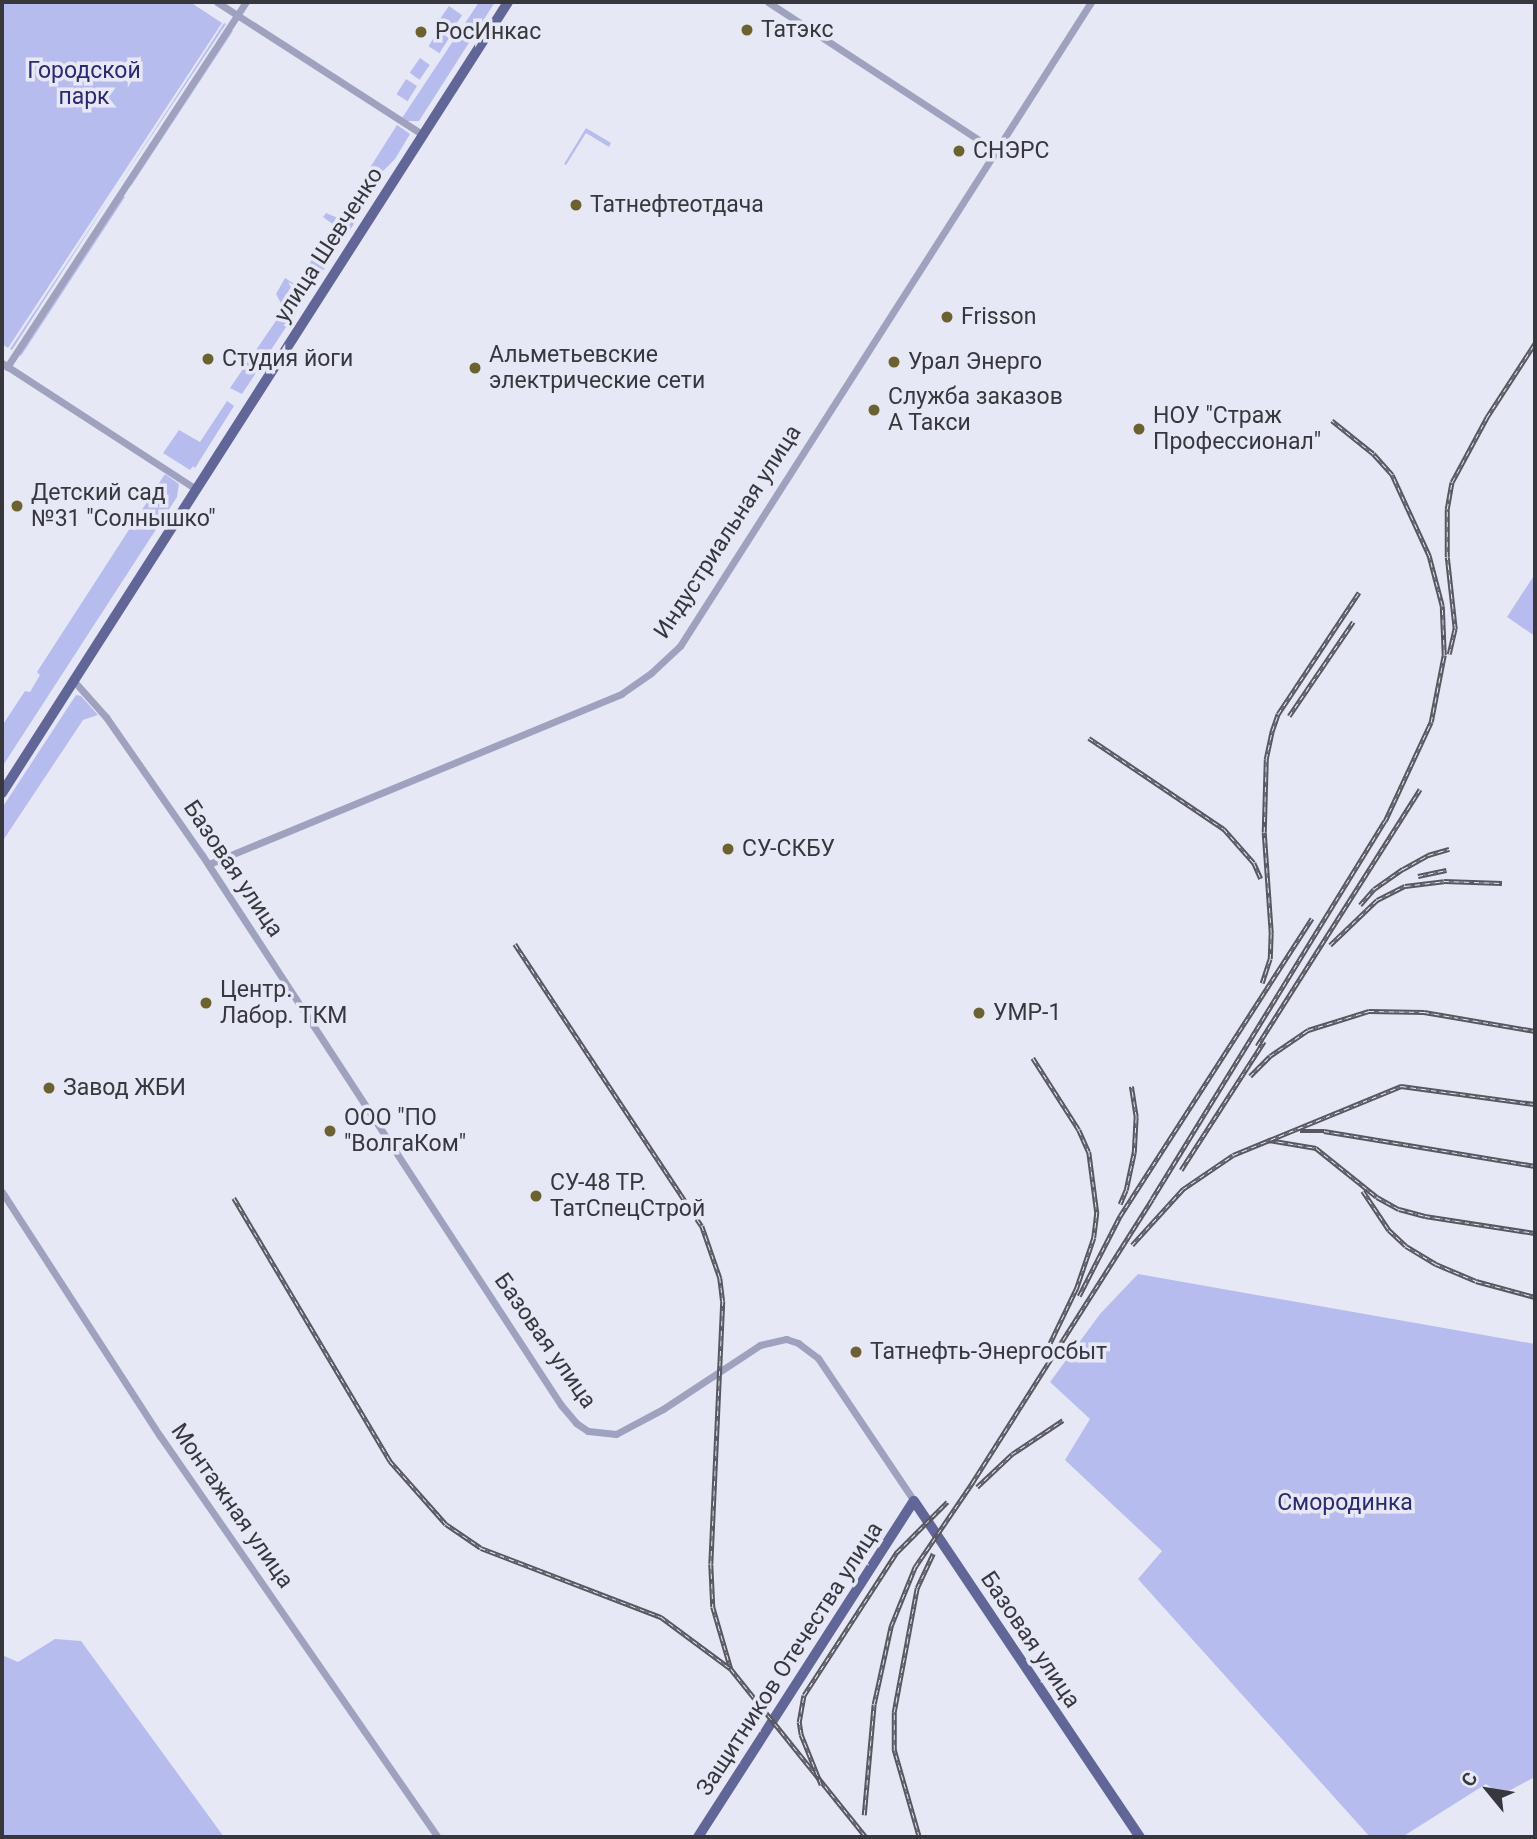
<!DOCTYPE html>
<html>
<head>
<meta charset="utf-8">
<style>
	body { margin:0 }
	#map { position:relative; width:1537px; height:1839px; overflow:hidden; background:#e6e8f5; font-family:Roboto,sans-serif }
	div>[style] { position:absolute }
	.green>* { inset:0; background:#b6bdee; transform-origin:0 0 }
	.minor>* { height:7px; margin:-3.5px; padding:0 3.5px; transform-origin:3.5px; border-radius:3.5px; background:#9ea2bf }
	.major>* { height:10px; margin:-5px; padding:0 5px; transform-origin:5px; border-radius:5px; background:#616698 }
	.rail>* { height:4.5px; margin-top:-2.25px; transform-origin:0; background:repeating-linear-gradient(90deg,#e6e8f5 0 5px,#57585f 0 10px); box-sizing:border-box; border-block:2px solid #57585f }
	.dots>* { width:19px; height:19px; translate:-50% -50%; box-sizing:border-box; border:4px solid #e6e8f5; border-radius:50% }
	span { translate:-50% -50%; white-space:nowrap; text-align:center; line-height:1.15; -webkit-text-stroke:7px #e6e8f5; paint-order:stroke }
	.poi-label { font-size:23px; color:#37383d }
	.left { translate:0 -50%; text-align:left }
	.park-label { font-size:23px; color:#2b2973 }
	.street-label { font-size:23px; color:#37383d }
	.frame { position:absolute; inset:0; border:4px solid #37383d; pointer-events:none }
	.north { position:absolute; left:1453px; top:1755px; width:70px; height:70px; -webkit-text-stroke:5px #e6e8f5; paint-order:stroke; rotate:300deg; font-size:19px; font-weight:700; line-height:28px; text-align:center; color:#37383d }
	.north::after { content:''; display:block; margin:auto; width:24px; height:32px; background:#37383d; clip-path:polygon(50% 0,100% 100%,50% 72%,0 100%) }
</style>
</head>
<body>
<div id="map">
	<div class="green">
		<i style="clip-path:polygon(2px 2px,190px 2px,222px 23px,8px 348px,2px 344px)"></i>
		<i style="clip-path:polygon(479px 2px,495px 2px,419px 121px,407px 121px,402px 118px)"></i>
		<i style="left:449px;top:6px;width:16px;height:19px;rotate:35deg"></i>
		<i style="clip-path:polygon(224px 23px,226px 24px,118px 186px)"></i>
		<i style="clip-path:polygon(231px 30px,233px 31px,131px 186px,130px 185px)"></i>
		<i style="left:438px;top:31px;width:13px;height:18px;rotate:32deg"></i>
		<i style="left:420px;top:58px;width:12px;height:18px;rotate:35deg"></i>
		<i style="left:406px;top:79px;width:13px;height:18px;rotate:32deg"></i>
		<i style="clip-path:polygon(397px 125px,410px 134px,395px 159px,382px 172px,378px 170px,367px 187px,371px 191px,367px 204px,242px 394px,230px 388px,284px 309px,276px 294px,285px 278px,296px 285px,334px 225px,323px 217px,326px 213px,338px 218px)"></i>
		<i style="clip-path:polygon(586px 128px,611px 143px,609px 147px,586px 133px,566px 165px,564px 164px)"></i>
		<i style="clip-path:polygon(115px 190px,12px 350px,10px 349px)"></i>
		<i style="clip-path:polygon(123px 196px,125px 197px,21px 356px,19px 354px)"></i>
		<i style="clip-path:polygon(227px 401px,234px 406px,195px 468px,193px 466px,190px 470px,163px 453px,179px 430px,200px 442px)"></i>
		<i style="clip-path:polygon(165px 474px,179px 484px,177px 497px,2px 767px,2px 726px,25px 691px,30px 692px,40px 675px,37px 672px)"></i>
		<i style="clip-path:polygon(1535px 574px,1535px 636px,1507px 617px)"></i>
		<i style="clip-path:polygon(76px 695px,81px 696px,98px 715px,83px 720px,2px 842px,2px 808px)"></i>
		<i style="clip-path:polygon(1138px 1274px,1535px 1344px,1535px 1777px,1501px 1795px,1486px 1784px,1402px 1837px,1370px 1837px,1138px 1579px,1162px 1551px,1065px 1460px,1090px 1419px,1050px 1382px,1100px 1314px)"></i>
		<i style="clip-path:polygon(55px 1639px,81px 1641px,224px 1837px,2px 1837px,2px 1655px,18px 1662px)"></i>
	</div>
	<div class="minor">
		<i style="left:217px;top:2px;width:245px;rotate:32.8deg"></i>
		<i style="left:768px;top:2px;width:272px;rotate:33.2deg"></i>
		<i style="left:2px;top:363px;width:231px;rotate:33deg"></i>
		<i style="left:7px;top:367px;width:436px;rotate:-56.8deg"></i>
		<i style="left:73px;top:680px;width:50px;rotate:48.3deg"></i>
		<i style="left:106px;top:717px;width:168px;rotate:55.2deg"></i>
		<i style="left:202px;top:855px;width:657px;rotate:56.87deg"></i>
		<i style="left:561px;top:1405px;width:23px;rotate:50deg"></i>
		<i style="left:576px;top:1423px;width:14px;rotate:34deg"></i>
		<i style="left:588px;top:1431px;width:28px;rotate:6deg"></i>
		<i style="left:616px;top:1434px;width:53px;rotate:-28deg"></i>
		<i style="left:663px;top:1409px;width:116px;rotate:-33.4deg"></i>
		<i style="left:760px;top:1345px;width:27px;rotate:-13deg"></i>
		<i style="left:786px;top:1339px;width:13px;rotate:18deg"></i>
		<i style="left:798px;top:1343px;width:25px;rotate:37deg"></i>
		<i style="left:818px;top:1358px;width:172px;rotate:56.1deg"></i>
		<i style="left:209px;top:864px;width:446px;rotate:-22.4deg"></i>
		<i style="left:621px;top:694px;width:37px;rotate:-35deg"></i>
		<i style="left:651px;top:673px;width:40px;rotate:-43deg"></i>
		<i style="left:680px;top:646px;width:764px;rotate:-57.45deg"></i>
		<i style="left:2px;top:1192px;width:291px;rotate:57.1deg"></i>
		<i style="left:160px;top:1436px;width:488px;rotate:55.3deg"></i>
	</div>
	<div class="major">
		<i style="left:2px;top:793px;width:939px;rotate:-57.39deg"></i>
		<i style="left:698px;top:1837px;width:399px;rotate:-57.3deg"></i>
		<i style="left:914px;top:1501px;width:405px;rotate:56.1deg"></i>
	</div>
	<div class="rail">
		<i style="left:1449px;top:654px;width:26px;rotate:-77deg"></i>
		<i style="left:1455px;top:629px;width:72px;rotate:-96.3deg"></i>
		<i style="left:1447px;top:557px;width:48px;rotate:-90deg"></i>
		<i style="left:1447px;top:509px;width:27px;rotate:-80deg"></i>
		<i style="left:1452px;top:482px;width:74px;rotate:-61.7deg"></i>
		<i style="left:1487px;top:417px;width:88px;rotate:-57deg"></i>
		<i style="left:1289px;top:716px;width:114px;rotate:-55.8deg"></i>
		<i style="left:1089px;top:738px;width:163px;rotate:34deg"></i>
		<i style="left:1224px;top:829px;width:45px;rotate:48.6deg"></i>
		<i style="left:1254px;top:863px;width:17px;rotate:66deg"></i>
		<i style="left:1418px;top:876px;width:29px;rotate:-12deg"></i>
		<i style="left:1360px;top:905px;width:21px;rotate:-49deg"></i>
		<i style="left:1374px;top:889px;width:35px;rotate:-35deg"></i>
		<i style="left:1403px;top:869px;width:29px;rotate:-29deg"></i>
		<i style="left:1428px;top:855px;width:22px;rotate:-16deg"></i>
		<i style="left:515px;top:944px;width:338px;rotate:56.5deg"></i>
		<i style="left:702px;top:1226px;width:55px;rotate:70.9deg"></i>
		<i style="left:720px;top:1278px;width:23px;rotate:83deg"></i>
		<i style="left:723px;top:1301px;width:263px;rotate:92.6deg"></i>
		<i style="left:711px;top:1564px;width:43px;rotate:87.3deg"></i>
		<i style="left:713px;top:1607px;width:65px;rotate:73.8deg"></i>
		<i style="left:731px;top:1669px;width:216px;rotate:51.2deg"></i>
		<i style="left:1330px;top:945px;width:65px;rotate:-43.8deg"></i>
		<i style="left:1377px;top:900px;width:31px;rotate:-27deg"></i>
		<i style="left:1405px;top:886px;width:39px;rotate:-7deg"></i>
		<i style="left:1444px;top:881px;width:58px;rotate:2deg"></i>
		<i style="left:1262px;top:983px;width:25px;rotate:-72deg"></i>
		<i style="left:1270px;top:959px;width:26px;rotate:-88deg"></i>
		<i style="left:1271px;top:933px;width:101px;rotate:-94deg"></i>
		<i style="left:1264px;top:832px;width:73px;rotate:-88.4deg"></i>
		<i style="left:1266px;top:759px;width:29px;rotate:-78deg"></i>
		<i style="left:1272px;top:731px;width:18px;rotate:-71deg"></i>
		<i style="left:1278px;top:714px;width:146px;rotate:-56.4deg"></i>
		<i style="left:1257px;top:1046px;width:304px;rotate:-57.6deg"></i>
		<i style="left:1033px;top:1058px;width:85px;rotate:57.4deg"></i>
		<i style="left:1079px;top:1130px;width:24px;rotate:66deg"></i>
		<i style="left:1089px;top:1152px;width:62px;rotate:82.5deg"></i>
		<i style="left:1097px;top:1213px;width:25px;rotate:97deg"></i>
		<i style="left:1094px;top:1238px;width:53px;rotate:108.8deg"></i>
		<i style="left:1077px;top:1288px;width:62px;rotate:115.7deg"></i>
		<i style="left:1250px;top:1076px;width:28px;rotate:-45deg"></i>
		<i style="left:1270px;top:1056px;width:46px;rotate:-34.4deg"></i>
		<i style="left:1308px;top:1030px;width:64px;rotate:-17.3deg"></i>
		<i style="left:1369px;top:1011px;width:55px;rotate:1deg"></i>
		<i style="left:1424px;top:1012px;width:113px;rotate:9.7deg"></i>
		<i style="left:1300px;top:1131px;width:24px"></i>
		<i style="left:1324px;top:1131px;width:214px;rotate:9.4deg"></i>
		<i style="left:1268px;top:1140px;width:49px;rotate:9.5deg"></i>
		<i style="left:1316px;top:1148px;width:78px;rotate:38.8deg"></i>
		<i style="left:1377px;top:1197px;width:25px;rotate:29deg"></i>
		<i style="left:1399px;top:1209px;width:27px;rotate:15deg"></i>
		<i style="left:1425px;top:1216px;width:111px;rotate:8.8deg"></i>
		<i style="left:1181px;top:1170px;width:153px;rotate:-57.2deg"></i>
		<i style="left:1363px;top:1191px;width:47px;rotate:56.3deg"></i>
		<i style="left:1389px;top:1230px;width:23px;rotate:43deg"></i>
		<i style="left:1406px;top:1246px;width:35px;rotate:31deg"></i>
		<i style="left:1436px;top:1264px;width:43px;rotate:23deg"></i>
		<i style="left:1476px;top:1281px;width:61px;rotate:15.2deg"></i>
		<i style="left:234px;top:1198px;width:306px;rotate:59.3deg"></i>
		<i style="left:390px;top:1461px;width:84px;rotate:48.4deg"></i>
		<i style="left:446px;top:1524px;width:42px;rotate:34.4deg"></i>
		<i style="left:481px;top:1548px;width:193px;rotate:21deg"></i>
		<i style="left:661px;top:1617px;width:87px;rotate:36.6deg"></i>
		<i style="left:1120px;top:1204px;width:15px;rotate:-67deg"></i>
		<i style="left:1126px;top:1190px;width:38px;rotate:-78deg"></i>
		<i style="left:1134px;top:1153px;width:36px;rotate:-87deg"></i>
		<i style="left:1136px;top:1117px;width:31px;rotate:-99deg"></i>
		<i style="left:1132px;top:1245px;width:76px;rotate:-47.7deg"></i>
		<i style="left:1183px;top:1189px;width:60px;rotate:-34.2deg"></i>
		<i style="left:1233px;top:1155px;width:182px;rotate:-22.3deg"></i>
		<i style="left:1401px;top:1086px;width:135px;rotate:7.7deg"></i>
		<i style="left:1079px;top:1296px;width:90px;rotate:-62.9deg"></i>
		<i style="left:1120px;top:1216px;width:354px;rotate:-57.2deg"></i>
		<i style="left:977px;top:1487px;width:48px;rotate:-43.3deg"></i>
		<i style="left:1012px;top:1454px;width:61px;rotate:-33.7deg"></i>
		<i style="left:821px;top:1785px;width:54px;rotate:-111.8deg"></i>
		<i style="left:801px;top:1735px;width:13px;rotate:-99deg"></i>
		<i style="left:799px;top:1722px;width:27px;rotate:-80deg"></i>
		<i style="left:804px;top:1695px;width:171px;rotate:-57deg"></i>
		<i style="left:897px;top:1552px;width:71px;rotate:-45deg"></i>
		<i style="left:864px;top:1815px;width:111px;rotate:-84.9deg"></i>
		<i style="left:874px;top:1704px;width:80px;rotate:-77.7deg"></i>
		<i style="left:891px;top:1626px;width:64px;rotate:-67.9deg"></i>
		<i style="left:915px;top:1567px;width:102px;rotate:-55.8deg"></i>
		<i style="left:972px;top:1483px;width:336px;rotate:-57.6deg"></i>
		<i style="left:1152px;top:1199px;width:444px;rotate:-58.4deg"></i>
		<i style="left:1385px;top:821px;width:109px;rotate:-65.1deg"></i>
		<i style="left:1431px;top:722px;width:68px;rotate:-79deg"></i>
		<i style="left:1444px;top:655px;width:49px;rotate:-92.3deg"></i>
		<i style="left:1442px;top:606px;width:52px;rotate:-104.6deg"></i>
		<i style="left:1429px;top:556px;width:89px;rotate:-114.6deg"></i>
		<i style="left:1392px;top:475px;width:28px;rotate:-132deg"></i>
		<i style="left:1373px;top:454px;width:53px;rotate:-141.2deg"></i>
		<i style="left:919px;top:1837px;width:91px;rotate:-106deg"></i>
		<i style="left:894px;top:1750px;width:38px;rotate:-90deg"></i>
		<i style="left:894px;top:1712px;width:126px;rotate:-79.5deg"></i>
		<i style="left:917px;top:1588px;width:38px;rotate:-65deg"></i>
	</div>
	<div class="dots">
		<i style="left:747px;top:30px;background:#6c622e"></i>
		<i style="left:421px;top:32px;background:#6c622e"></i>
		<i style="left:959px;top:151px;background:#6c622e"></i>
		<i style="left:576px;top:205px;background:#6c622e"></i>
		<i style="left:947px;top:317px;background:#6c622e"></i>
		<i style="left:208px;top:359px;background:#6c622e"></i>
		<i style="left:894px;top:362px;background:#6c622e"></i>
		<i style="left:475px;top:368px;background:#6c622e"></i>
		<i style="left:874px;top:410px;background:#6c622e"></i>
		<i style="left:1139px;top:429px;background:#6c622e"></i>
		<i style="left:17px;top:506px;background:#6c622e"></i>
		<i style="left:728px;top:849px;background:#6c622e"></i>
		<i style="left:206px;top:1003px;background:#6c622e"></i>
		<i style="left:979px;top:1013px;background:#6c622e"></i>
		<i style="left:49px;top:1088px;background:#6c622e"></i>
		<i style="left:330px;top:1131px;background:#6c622e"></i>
		<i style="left:536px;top:1196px;background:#6c622e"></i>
		<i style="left:856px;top:1352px;background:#6c622e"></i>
	</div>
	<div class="poi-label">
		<span class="left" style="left:761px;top:30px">Татэкс</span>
		<span class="left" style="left:435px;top:32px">РосИнкас</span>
		<span class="left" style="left:973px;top:151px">СНЭРС</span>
		<span class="left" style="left:590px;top:205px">Татнефтеотдача</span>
		<span class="left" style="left:961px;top:317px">Frisson</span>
		<span class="left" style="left:489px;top:368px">Альметьевские<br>электрические сети</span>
		<span class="left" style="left:222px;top:359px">Студия йоги</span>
		<span class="left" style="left:908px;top:362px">Урал Энерго</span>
		<span class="left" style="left:888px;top:410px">Служба заказов<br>А Такси</span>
		<span class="left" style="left:1153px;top:429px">НОУ "Страж<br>Профессионал"</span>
		<span class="left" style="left:31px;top:506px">Детский сад<br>№31 "Солнышко"</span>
		<span class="left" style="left:742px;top:849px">СУ-СКБУ</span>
		<span class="left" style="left:220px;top:1003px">Центр.<br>Лабор. ТКМ</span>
		<span class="left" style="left:993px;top:1013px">УМР-1</span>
		<span class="left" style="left:63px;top:1088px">Завод ЖБИ</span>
		<span class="left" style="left:344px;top:1131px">ООО "ПО<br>"ВолгаКом"</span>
		<span class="left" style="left:550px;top:1196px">СУ-48 ТР.<br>ТатСпецСтрой</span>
		<span class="left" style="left:870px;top:1352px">Татнефть-Энергосбыт</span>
	</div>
	<div class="park-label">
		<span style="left:84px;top:84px">Городской<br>парк</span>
		<span style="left:1345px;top:1503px">Смородинка</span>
	</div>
	<div class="street-label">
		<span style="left:329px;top:245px;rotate:-57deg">улица Шевченко</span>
		<span style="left:728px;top:532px;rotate:-57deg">Индустриальная улица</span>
		<span style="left:233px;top:869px;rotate:56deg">Базовая улица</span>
		<span style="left:545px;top:1341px;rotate:55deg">Базовая улица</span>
		<span style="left:232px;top:1506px;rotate:55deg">Монтажная улица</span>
		<span style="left:1030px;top:1640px;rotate:56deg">Базовая улица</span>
		<span style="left:790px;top:1659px;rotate:-57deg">Защитников Отечества улица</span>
	</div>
	<div class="frame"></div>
	<div class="north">С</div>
</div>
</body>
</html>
